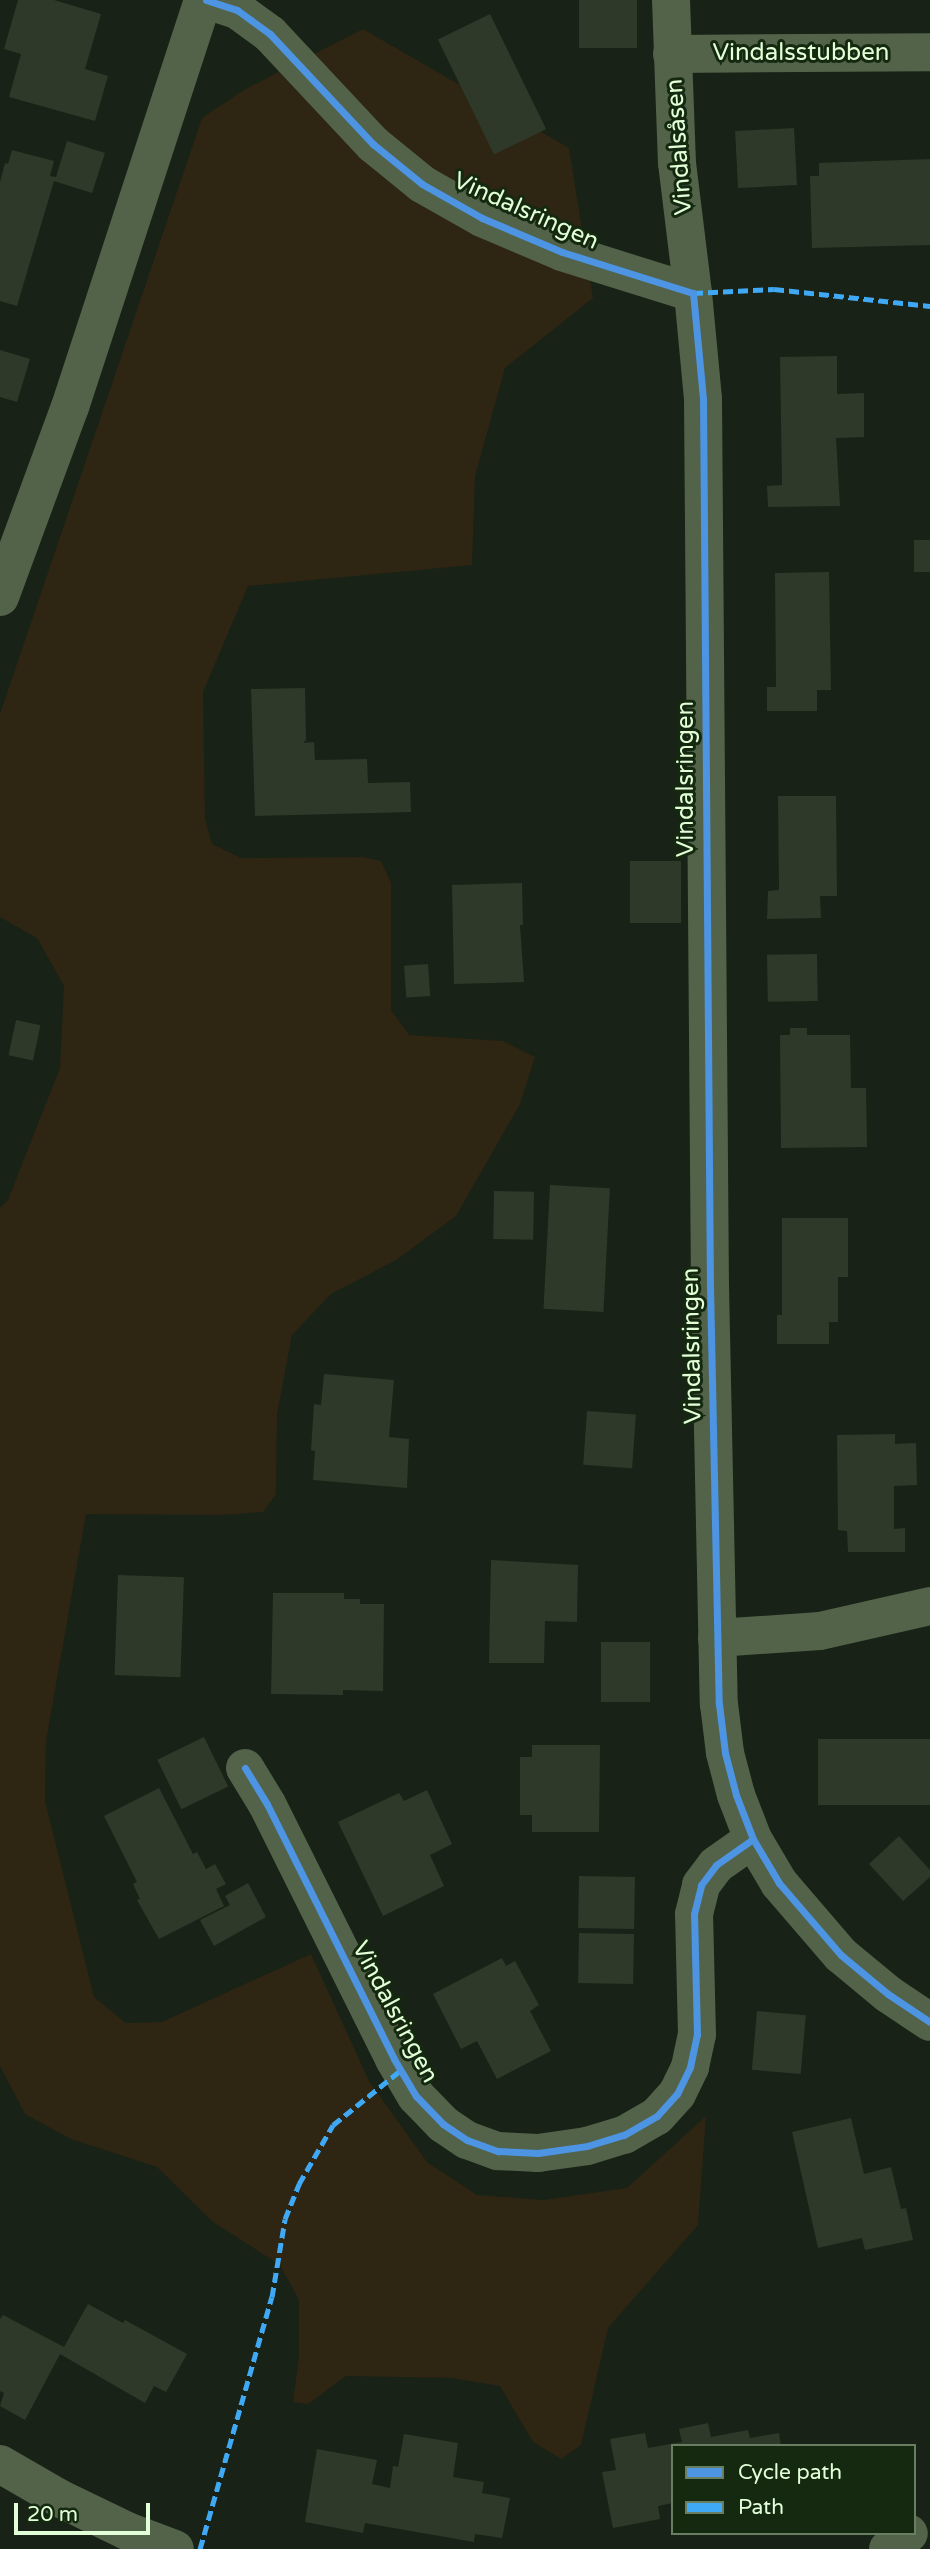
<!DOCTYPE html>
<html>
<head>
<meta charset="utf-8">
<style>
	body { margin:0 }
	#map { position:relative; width:930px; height:2549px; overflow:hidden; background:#182216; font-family:"Varela Round",sans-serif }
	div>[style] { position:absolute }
	.green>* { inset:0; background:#2e2513 }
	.building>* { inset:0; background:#2e392a; transform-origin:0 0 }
	.minor>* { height:38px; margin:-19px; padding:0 19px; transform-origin:19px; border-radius:19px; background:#52634a }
	.quiet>* { height:5px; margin-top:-2.5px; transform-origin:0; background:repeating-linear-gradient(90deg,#3fa9f5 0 10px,transparent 0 15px) }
	.cycleway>* { height:7px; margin:-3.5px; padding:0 3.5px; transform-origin:3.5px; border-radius:3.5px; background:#4d94e3 }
	span { translate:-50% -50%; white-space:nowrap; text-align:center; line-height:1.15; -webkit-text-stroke:6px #152810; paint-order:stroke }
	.street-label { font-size:24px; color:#e2ffd7 }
	.legend { position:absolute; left:671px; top:2444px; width:245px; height:91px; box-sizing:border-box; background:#152810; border:2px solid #677e60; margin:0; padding:9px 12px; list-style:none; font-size:21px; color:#e2ffd7 }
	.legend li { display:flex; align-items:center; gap:14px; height:35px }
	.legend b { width:35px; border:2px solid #677e60 }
	.scale { position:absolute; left:14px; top:2503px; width:136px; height:32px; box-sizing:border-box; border:4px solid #e2ffd7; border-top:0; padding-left:9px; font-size:21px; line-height:24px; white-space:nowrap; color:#e2ffd7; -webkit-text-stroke:5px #152810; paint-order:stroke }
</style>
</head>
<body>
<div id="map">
	<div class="green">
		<i style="clip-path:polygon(363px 29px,569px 148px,593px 298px,505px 368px,475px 476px,472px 565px,248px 586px,203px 692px,205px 819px,212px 844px,241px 858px,362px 857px,381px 861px,391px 883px,391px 1010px,409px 1035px,503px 1041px,535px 1057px,520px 1104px,456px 1216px,396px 1260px,331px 1294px,292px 1335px,277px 1414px,276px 1494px,263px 1512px,221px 1515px,86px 1514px,46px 1741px,45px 1801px,94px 1997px,126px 2023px,162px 2022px,311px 1954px,369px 2081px,427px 2162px,477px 2195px,544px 2200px,627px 2188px,706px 2116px,698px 2225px,608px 2328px,581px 2445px,561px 2459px,533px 2442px,500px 2386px,452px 2378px,346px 2376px,308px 2404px,293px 2402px,299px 2357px,299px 2300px,280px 2265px,213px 2222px,157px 2167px,71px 2139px,25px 2114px,0 2066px,0 1208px,8px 1200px,60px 1068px,64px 986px,37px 938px,0 917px,0 714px,202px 118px,244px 90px)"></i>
	</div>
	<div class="building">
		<i style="clip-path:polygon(18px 0,54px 0,101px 14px,85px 69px,108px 76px,95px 121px,9px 97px,21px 54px,4px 49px)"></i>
		<i style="left:579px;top:0;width:58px;height:48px"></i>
		<i style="left:490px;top:14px;width:128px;height:58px;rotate:64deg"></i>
		<i style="left:794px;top:128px;width:57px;height:59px;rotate:87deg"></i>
		<i style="clip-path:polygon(67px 141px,105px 153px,92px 193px,54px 181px,17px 306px,0 301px,0 182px,5px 163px,8px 164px,12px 150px,54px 161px,50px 176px,56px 177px)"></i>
		<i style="clip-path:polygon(930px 159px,930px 245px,812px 248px,810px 176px,819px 176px,819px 163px)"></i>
		<i style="clip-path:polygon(0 350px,30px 359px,17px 402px,0 397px)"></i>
		<i style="clip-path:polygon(837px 356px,837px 394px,864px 393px,864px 437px,836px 438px,840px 506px,768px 507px,767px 486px,782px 485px,780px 357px)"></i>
		<i style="left:914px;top:540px;width:16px;height:32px"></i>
		<i style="clip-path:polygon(829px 572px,831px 690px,817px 690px,817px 711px,767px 711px,767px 687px,776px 687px,775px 573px)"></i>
		<i style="clip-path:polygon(305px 688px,306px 740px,303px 743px,314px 742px,315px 760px,367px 759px,368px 783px,410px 782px,411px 812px,255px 816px,251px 689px)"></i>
		<i style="clip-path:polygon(778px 796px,836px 796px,837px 896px,820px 896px,821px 918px,767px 919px,768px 891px,779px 890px)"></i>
		<i style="left:630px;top:861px;width:51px;height:62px"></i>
		<i style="clip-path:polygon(522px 883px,523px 925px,520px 925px,524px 982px,454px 984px,452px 885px)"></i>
		<i style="left:817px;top:954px;width:47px;height:50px;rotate:89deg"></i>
		<i style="left:428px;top:964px;width:32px;height:24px;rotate:86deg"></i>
		<i style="left:16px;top:1020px;width:25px;height:36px;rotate:12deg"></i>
		<i style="clip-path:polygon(790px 1028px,807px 1028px,807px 1035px,850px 1035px,851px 1088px,866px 1088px,867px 1147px,781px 1148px,780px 1035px,790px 1035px)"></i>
		<i style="left:550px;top:1185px;width:60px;height:124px;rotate:3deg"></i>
		<i style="left:494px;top:1191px;width:40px;height:48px;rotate:1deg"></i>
		<i style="clip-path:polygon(782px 1218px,848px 1218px,848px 1277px,838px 1277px,838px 1322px,829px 1322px,829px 1344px,777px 1344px,777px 1315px,782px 1315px)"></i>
		<i style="clip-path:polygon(324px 1374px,394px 1380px,389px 1437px,409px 1439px,407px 1488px,313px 1480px,315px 1451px,311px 1450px,314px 1404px,321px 1405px)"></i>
		<i style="left:587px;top:1411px;width:49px;height:54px;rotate:4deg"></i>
		<i style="clip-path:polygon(895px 1434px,895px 1444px,916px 1443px,917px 1485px,894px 1486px,894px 1529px,905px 1528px,905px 1552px,848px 1552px,847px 1531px,838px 1530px,837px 1435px)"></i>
		<i style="clip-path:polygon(491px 1560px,578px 1565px,577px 1622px,545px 1621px,544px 1663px,489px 1663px)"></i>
		<i style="left:118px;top:1575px;width:66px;height:100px;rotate:2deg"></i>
		<i style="clip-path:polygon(273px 1593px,344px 1593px,344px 1599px,360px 1599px,360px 1604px,384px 1604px,383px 1691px,343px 1690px,343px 1695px,271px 1694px)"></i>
		<i style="left:601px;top:1642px;width:49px;height:60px"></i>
		<i style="left:204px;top:1737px;width:55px;height:52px;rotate:64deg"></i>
		<i style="left:930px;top:1739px;width:66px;height:112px;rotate:90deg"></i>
		<i style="clip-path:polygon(532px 1745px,600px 1745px,599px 1832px,532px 1832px,532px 1815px,520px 1815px,520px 1757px,532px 1757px)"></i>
		<i style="clip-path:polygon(159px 1788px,193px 1854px,197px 1852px,206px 1869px,215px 1864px,226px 1884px,216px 1889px,224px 1906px,159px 1939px,137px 1900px,140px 1899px,133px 1884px,137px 1882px,104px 1816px)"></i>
		<i style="clip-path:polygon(427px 1790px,452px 1844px,430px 1855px,444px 1886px,383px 1916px,338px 1822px,399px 1793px,404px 1801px)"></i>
		<i style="clip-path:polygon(899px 1836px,930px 1870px,930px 1877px,903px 1901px,869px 1864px)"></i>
		<i style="left:579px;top:1876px;width:56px;height:52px;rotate:1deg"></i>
		<i style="clip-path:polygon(248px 1883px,266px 1917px,214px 1946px,200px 1920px,230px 1905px,225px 1896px)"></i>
		<i style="left:579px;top:1933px;width:55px;height:50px;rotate:1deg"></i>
		<i style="clip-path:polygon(502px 1958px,506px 1966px,515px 1961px,539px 2005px,530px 2011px,551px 2051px,497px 2079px,477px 2041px,461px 2049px,433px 1994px)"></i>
		<i style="left:757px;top:2011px;width:49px;height:59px;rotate:5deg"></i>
		<i style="clip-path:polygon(851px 2118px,864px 2174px,891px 2167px,901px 2209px,906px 2208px,913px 2240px,865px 2250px,862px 2238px,818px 2248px,792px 2132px)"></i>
		<i style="clip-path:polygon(88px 2304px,123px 2323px,125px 2320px,187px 2354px,166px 2392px,154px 2386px,145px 2403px,60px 2354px,25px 2420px,0 2406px,4px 2393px,0 2391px,0 2319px,3px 2315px,64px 2347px)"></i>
		<i style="clip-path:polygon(708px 2423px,711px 2437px,748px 2430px,750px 2438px,779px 2433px,781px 2446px,673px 2446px,673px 2503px,658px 2506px,660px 2519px,613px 2528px,602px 2472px,616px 2470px,610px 2439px,645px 2433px,648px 2448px,682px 2442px,679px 2429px)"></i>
		<i style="clip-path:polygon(404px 2434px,458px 2443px,453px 2477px,484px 2482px,482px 2493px,510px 2498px,502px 2538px,475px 2534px,474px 2542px,365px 2523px,363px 2533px,305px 2522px,317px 2449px,377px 2460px,372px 2484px,390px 2488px,393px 2466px,398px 2467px)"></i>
	</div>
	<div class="minor">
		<i style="left:206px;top:0;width:33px;rotate:18deg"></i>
		<i style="left:237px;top:10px;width:41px;rotate:36deg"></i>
		<i style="left:270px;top:34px;width:151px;rotate:46.9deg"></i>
		<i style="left:373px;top:144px;width:63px;rotate:39.2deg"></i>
		<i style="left:422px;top:184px;width:69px;rotate:29.5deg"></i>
		<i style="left:482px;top:218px;width:87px;rotate:23deg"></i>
		<i style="left:562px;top:252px;width:137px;rotate:17.4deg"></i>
		<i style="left:693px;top:293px;width:106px;rotate:84.6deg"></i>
		<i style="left:703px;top:399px;width:887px;rotate:89.55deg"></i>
		<i style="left:710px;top:1286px;width:418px;rotate:88.8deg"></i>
		<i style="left:719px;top:1704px;width:49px;rotate:83deg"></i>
		<i style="left:725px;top:1753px;width:43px;rotate:75.3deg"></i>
		<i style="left:736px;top:1795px;width:47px;rotate:68.9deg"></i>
		<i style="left:753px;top:1839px;width:51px;rotate:59.4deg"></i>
		<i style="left:779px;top:1883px;width:95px;rotate:49.3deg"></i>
		<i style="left:841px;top:1955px;width:61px;rotate:39.7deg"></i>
		<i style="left:888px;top:1994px;width:50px;rotate:33.7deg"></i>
		<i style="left:671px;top:0;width:163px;rotate:87.9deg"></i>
		<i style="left:677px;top:163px;width:131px;rotate:83deg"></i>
		<i style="left:672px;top:54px;width:258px;rotate:-0.4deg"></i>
		<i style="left:0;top:597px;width:202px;rotate:-69.8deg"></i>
		<i style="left:70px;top:407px;width:428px;rotate:-71.9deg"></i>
		<i style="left:717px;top:1638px;width:103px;rotate:-3.9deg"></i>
		<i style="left:820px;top:1631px;width:113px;rotate:-12.8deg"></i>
		<i style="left:245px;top:1768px;width:42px;rotate:58.6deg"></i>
		<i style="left:267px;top:1804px;width:285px;rotate:63.5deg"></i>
		<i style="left:394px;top:2059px;width:43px;rotate:59.3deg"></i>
		<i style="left:416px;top:2096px;width:39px;rotate:46deg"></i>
		<i style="left:443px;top:2124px;width:29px;rotate:34deg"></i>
		<i style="left:467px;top:2140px;width:33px;rotate:20deg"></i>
		<i style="left:498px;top:2151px;width:40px;rotate:2.9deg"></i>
		<i style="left:538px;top:2153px;width:49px;rotate:-8.1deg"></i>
		<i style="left:587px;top:2146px;width:39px;rotate:-17deg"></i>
		<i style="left:624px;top:2135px;width:38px;rotate:-30deg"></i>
		<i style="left:657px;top:2116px;width:30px;rotate:-48deg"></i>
		<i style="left:677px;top:2094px;width:30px;rotate:-64deg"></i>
		<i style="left:690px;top:2067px;width:33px;rotate:-78deg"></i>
		<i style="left:697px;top:2035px;width:121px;rotate:-91.4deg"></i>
		<i style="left:694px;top:1914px;width:30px;rotate:-76deg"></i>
		<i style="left:701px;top:1885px;width:25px;rotate:-53deg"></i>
		<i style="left:716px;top:1865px;width:45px;rotate:-35.1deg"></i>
		<i style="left:0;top:2464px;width:68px;rotate:30deg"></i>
		<i style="left:59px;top:2498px;width:76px;rotate:25.9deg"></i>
		<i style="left:127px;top:2531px;width:51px;rotate:20.6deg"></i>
		<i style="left:888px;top:2549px;width:26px;rotate:-37deg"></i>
	</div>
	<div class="quiet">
		<i style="left:693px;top:293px;width:81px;rotate:-2.8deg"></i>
		<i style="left:774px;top:289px;width:157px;rotate:6.2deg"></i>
		<i style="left:200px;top:2549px;width:262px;rotate:-74.1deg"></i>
		<i style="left:272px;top:2297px;width:79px;rotate:-80.5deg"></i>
		<i style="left:285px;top:2219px;width:38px;rotate:-68deg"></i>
		<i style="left:299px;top:2184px;width:68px;rotate:-60deg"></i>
		<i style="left:333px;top:2125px;width:87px;rotate:-39deg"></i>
	</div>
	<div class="cycleway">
		<i style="left:206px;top:0;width:33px;rotate:18deg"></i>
		<i style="left:237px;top:10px;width:41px;rotate:36deg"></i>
		<i style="left:270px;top:34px;width:151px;rotate:46.9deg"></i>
		<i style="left:373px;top:144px;width:63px;rotate:39.2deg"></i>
		<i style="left:422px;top:184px;width:69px;rotate:29.5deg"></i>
		<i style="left:482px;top:218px;width:87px;rotate:23deg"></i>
		<i style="left:562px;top:252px;width:137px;rotate:17.4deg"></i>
		<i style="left:693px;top:293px;width:106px;rotate:84.6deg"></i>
		<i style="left:703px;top:399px;width:887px;rotate:89.55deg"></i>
		<i style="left:710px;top:1286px;width:418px;rotate:88.8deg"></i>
		<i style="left:719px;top:1704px;width:49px;rotate:83deg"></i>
		<i style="left:725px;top:1753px;width:43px;rotate:75.3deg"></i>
		<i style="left:736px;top:1795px;width:47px;rotate:68.9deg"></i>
		<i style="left:753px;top:1839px;width:51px;rotate:59.4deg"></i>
		<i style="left:779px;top:1883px;width:95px;rotate:49.3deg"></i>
		<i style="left:841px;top:1955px;width:61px;rotate:39.7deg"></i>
		<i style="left:888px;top:1994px;width:50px;rotate:33.7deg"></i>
		<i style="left:245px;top:1768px;width:42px;rotate:58.6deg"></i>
		<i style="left:267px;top:1804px;width:285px;rotate:63.5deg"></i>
		<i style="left:394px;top:2059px;width:43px;rotate:59.3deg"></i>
		<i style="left:416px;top:2096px;width:39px;rotate:46deg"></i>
		<i style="left:443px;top:2124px;width:29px;rotate:34deg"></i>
		<i style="left:467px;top:2140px;width:33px;rotate:20deg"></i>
		<i style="left:498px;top:2151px;width:40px;rotate:2.9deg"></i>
		<i style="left:538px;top:2153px;width:49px;rotate:-8.1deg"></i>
		<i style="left:587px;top:2146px;width:39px;rotate:-17deg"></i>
		<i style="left:624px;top:2135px;width:38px;rotate:-30deg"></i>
		<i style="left:657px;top:2116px;width:30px;rotate:-48deg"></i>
		<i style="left:677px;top:2094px;width:30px;rotate:-64deg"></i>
		<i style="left:690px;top:2067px;width:33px;rotate:-78deg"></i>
		<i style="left:697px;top:2035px;width:121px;rotate:-91.4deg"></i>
		<i style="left:694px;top:1914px;width:30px;rotate:-76deg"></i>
		<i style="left:701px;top:1885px;width:25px;rotate:-53deg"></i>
		<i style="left:716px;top:1865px;width:45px;rotate:-35.1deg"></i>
	</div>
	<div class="street-label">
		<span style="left:801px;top:53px">Vindalsstubben</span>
		<span style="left:679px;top:147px;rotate:-94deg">Vindalsåsen</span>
		<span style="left:526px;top:211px;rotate:24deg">Vindalsringen</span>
		<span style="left:686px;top:779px;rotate:-90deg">Vindalsringen</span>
		<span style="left:692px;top:1346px;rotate:-91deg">Vindalsringen</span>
		<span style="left:395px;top:2012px;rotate:62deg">Vindalsringen</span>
	</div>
	<ul class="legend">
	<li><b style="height:9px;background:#4d94e3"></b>Cycle path</li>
	<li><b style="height:9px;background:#3fa9f5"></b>Path</li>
	</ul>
	<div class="scale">20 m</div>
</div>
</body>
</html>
